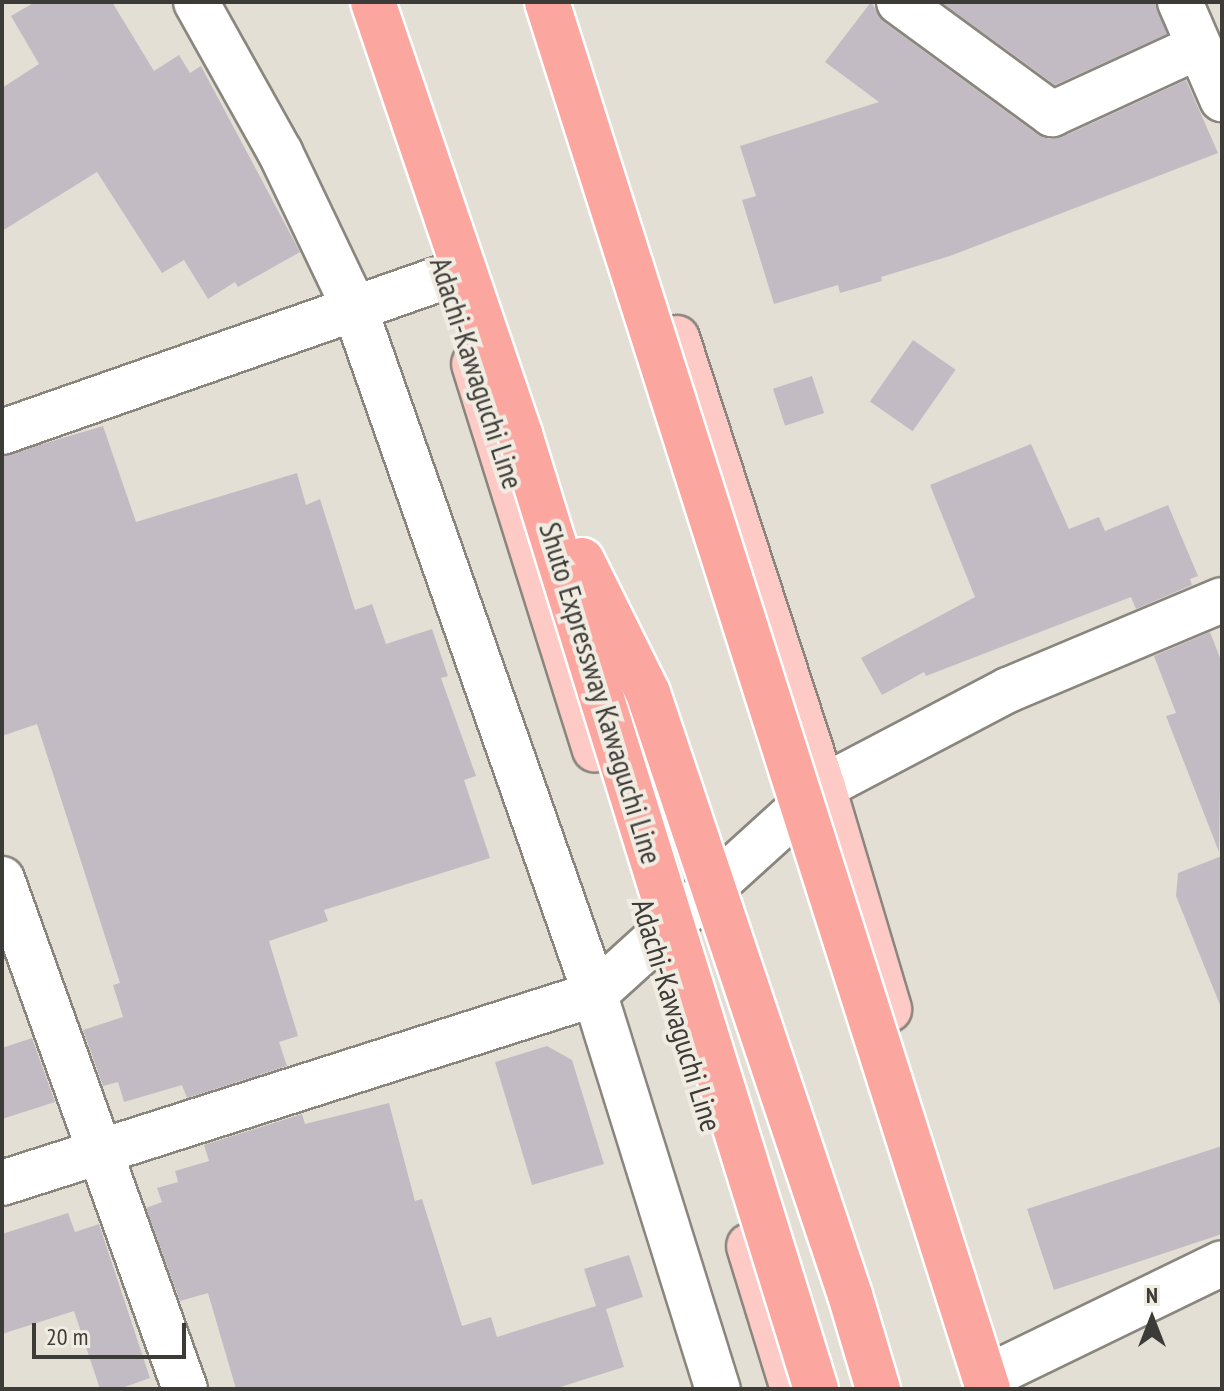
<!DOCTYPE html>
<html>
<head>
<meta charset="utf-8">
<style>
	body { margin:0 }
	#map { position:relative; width:1224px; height:1391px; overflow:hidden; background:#e3dfd5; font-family:"PT Sans Narrow",sans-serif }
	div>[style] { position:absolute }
	.building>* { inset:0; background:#c3bbc3; transform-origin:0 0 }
	.roads { filter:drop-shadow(2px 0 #8a867e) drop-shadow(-2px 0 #8a867e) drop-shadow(0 2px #8a867e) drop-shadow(0 -2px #8a867e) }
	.minor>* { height:44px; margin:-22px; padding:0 22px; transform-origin:22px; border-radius:22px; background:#fff }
	.major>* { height:44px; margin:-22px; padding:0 22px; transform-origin:22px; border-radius:22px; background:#fdcac6 }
	.bridges { filter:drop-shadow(2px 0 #fff) drop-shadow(-2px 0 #fff) drop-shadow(0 2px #fff) drop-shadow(0 -2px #fff) }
	.highway-bridge>* { height:44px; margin:-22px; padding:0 22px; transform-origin:22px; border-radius:22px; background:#fca6a0 }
	span { translate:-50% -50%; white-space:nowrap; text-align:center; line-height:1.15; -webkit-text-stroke:8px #f0ece2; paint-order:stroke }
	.street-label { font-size:30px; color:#3c3b37 }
	.frame { position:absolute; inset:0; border:4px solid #3c3b37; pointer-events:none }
	.north { position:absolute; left:1112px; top:1279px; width:80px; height:80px; -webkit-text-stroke:6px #f0ece2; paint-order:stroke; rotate:0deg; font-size:22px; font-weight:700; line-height:32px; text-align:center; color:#3c3b37 }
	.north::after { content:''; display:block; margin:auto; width:28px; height:36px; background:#3c3b37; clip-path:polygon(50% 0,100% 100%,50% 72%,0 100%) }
	.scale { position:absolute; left:32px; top:1323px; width:154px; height:36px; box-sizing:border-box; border:4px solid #3c3b37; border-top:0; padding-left:10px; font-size:24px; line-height:28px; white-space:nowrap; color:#3c3b37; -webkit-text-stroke:6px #f0ece2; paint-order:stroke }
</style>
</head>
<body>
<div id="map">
	<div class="building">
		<i style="clip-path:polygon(35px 2px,112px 2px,154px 71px,179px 55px,190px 73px,201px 66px,300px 252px,238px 287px,235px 282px,208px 299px,184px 260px,162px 273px,97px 172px,2px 231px,2px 88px,39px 64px,11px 16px)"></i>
		<i style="clip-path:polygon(871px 2px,884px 22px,1038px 135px,1050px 139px,1062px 137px,1186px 80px,1218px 153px,950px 256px,881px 277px,882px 281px,840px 293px,838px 285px,774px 304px,742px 200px,756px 196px,740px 146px,879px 102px,825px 62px)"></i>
		<i style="clip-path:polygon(941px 2px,1155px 2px,1167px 34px,1055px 85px)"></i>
		<i style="left:913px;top:340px;width:52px;height:75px;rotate:35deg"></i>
		<i style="left:812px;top:376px;width:39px;height:41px;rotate:72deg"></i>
		<i style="clip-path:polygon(103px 426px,136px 522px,297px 473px,306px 505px,320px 499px,355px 610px,372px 604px,386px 644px,432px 629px,448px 676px,441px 678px,476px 776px,464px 780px,490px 858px,324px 910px,328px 921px,269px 941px,298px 1036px,279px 1042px,287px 1066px,187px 1098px,182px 1085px,124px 1102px,118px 1082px,103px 1086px,83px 1030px,123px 1017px,113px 985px,120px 983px,37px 724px,2px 736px,2px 456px)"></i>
		<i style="clip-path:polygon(1031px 444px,1069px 529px,1099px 517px,1105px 531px,1168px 505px,1198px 576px,1190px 579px,1192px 585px,1136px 609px,1131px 597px,926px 676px,924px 672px,882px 695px,861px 658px,975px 597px,930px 485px)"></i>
		<i style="clip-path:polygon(1210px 632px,1222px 663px,1219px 852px,1166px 716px,1176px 713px,1154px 656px)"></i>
		<i style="clip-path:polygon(1222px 856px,1222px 1005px,1220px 1005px,1176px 896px,1178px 873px)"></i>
		<i style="clip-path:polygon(32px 1038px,55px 1102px,2px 1119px,2px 1048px)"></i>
		<i style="clip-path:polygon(547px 1046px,572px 1060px,604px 1164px,532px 1185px,495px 1062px)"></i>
		<i style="clip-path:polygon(389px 1103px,415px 1201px,422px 1199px,462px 1326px,491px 1317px,497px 1337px,596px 1306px,584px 1269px,629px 1255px,643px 1297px,606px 1309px,624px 1367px,554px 1389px,236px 1389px,208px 1293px,180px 1301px,146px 1208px,162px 1202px,157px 1188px,178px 1182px,175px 1171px,209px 1161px,204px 1145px,302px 1114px,305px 1124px)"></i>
		<i style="clip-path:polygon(1222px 1146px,1222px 1234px,1054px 1290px,1027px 1209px)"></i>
		<i style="clip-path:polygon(68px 1213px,75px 1232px,99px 1224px,150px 1378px,119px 1389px,100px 1389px,74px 1311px,2px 1334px,2px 1234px)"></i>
	</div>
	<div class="roads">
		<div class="minor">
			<i style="left:196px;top:2px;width:172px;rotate:60.8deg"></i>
			<i style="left:280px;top:152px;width:174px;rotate:64.5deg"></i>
			<i style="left:355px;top:309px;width:710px;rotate:70.67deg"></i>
			<i style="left:590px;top:979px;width:430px;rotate:72.7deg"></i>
			<i style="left:899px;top:2px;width:190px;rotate:36.2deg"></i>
			<i style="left:1052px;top:114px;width:161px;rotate:-24.7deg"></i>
			<i style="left:1180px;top:2px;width:106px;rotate:66.6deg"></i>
			<i style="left:2px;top:432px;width:472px;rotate:-19.3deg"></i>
			<i style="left:2px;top:879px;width:542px;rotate:70.26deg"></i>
			<i style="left:2px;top:1183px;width:622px;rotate:-17.68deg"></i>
			<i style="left:595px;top:994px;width:308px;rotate:-42.2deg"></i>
			<i style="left:823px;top:787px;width:209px;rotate:-27.7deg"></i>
			<i style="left:1008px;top:690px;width:232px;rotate:-22.8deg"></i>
			<i style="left:998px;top:1372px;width:249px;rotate:-25.9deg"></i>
		</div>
		<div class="major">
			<i style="left:677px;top:338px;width:472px;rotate:72deg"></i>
			<i style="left:823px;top:787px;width:232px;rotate:73.4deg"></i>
			<i style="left:474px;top:364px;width:404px;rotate:72.6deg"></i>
			<i style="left:749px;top:1246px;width:150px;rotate:72.9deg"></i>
		</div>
	</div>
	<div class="bridges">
		<div class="highway-bridge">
			<i style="left:373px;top:2px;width:456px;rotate:71.2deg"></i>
			<i style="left:520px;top:434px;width:1000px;rotate:72.78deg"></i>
			<i style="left:547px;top:2px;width:1455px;rotate:72.36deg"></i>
			<i style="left:582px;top:560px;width:148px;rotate:63.6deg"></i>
			<i style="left:648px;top:693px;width:635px;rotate:71.45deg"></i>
			<i style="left:850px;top:1295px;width:98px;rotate:73.4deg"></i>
		</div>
	</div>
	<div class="street-label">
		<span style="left:477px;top:373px;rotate:72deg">Adachi-Kawaguchi Line</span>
		<span style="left:601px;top:693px;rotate:73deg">Shuto Expressway Kawaguchi Line</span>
		<span style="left:677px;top:1015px;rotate:73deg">Adachi-Kawaguchi Line</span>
	</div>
	<div class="frame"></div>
	<div class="north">N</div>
	<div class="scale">20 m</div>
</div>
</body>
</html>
